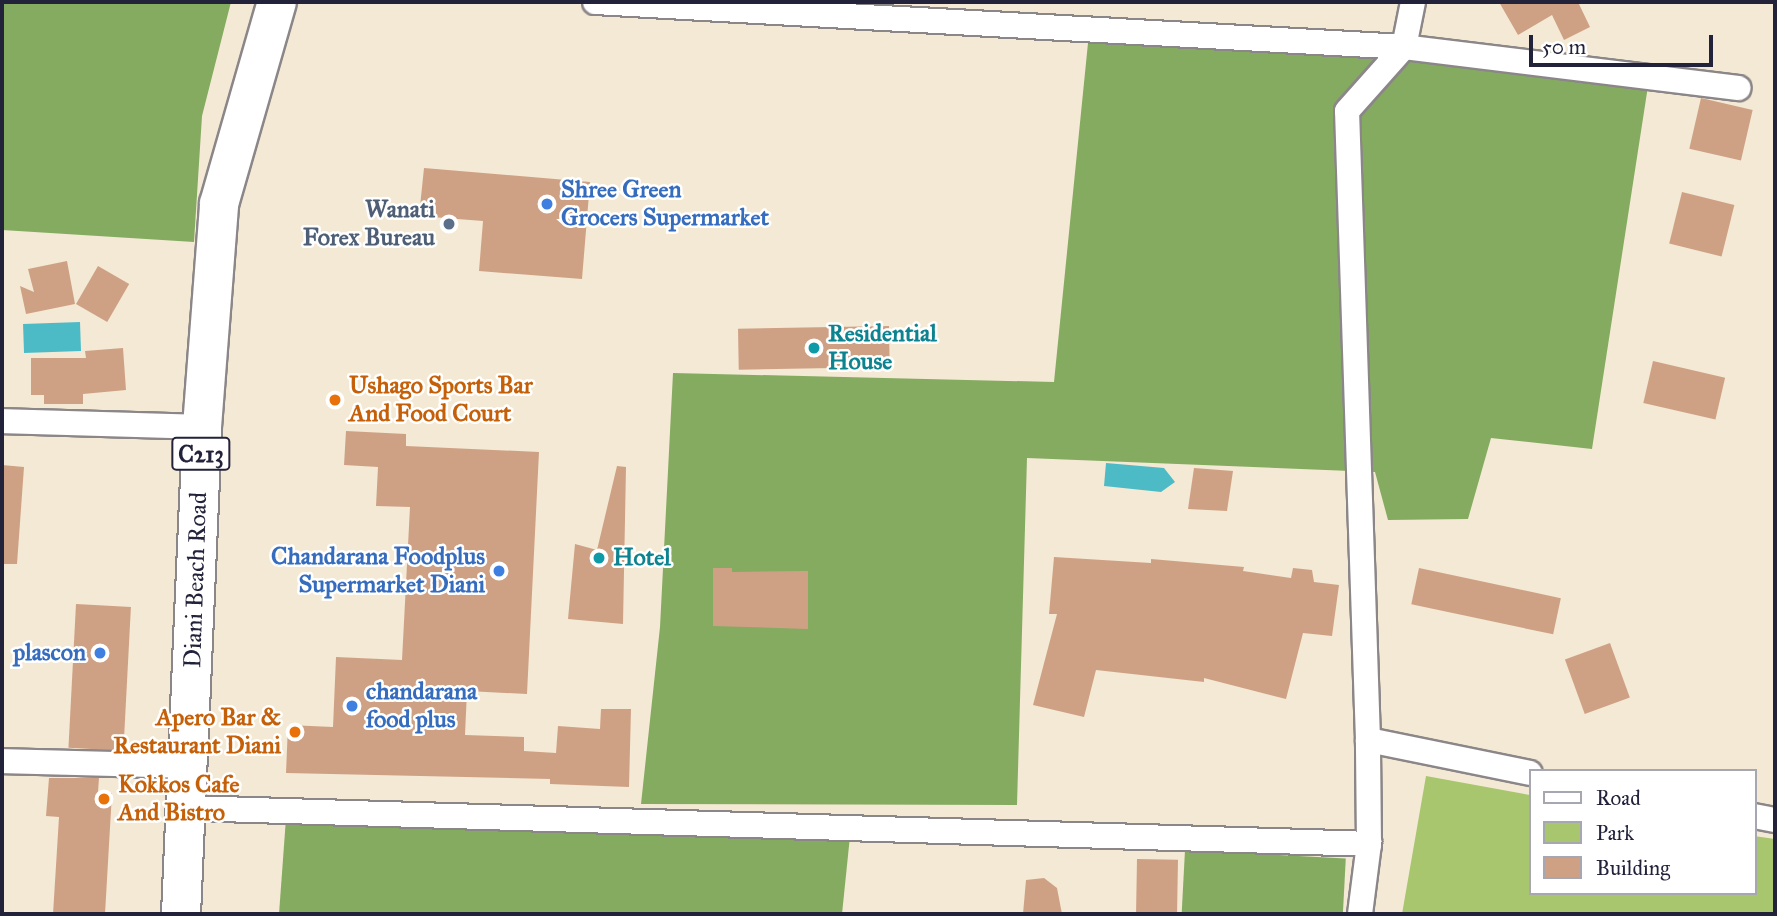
<!DOCTYPE html>
<html>
<head>
<meta charset="utf-8">
<style>
	body { margin:0 }
	#map { position:relative; width:1777px; height:916px; overflow:hidden; background:#f4e9d4; font-family:"IM FELL Great Primer",serif }
	div>[style] { position:absolute }
	.green>* { inset:0; background:#a7c66e }
	.forest>* { inset:0; background:#85ab61; transform-origin:0 0 }
	.water>* { inset:0; background:#4dbbc6; transform-origin:0 0 }
	.building>* { inset:0; background:#cea185; transform-origin:0 0 }
	.roads { filter:drop-shadow(2px 0 #8b8688) drop-shadow(-2px 0 #8b8688) drop-shadow(0 2px #8b8688) drop-shadow(0 -2px #8b8688) }
	.street>* { height:24px; margin:-12px; padding:0 12px; transform-origin:12px; border-radius:12px; background:#fff }
	.primary>* { height:38px; margin:-19px; padding:0 19px; transform-origin:19px; border-radius:19px; background:#fff }
	.dots>* { width:19px; height:19px; translate:-50% -50%; box-sizing:border-box; border:4px solid #fff; border-radius:50% }
	span { translate:-50% -50%; white-space:nowrap; text-align:center; line-height:1.15; -webkit-text-stroke:5px #fff; paint-order:stroke }
	.shield-label span { padding:2px 5px; background:#fff; border:2px solid; border-radius:5px; -webkit-text-stroke-width:0 }
	.shield-label { font-size:23px; color:#22223b; font-weight:700 }
	.shop-label { font-size:24px; color:#366cbe; font-weight:700 }
	.left { translate:0 -50%; text-align:left }
	.right { translate:-100% -50%; text-align:right }
	.service-label { font-size:24px; color:#4e5e75; font-weight:700 }
	.culture-label { font-size:24px; color:#0d838f; font-weight:700 }
	.food-label { font-size:24px; color:#c56008; font-weight:700 }
	.street-label { font-size:24px; color:#22223b }
	.frame { position:absolute; inset:0; border:4px solid #22223b; pointer-events:none }
	.legend { position:absolute; left:1529px; top:769px; width:228px; height:126px; box-sizing:border-box; background:#fff; border:2px solid #a7a7b1; margin:0; padding:9px 12px; list-style:none; font-size:21px; color:#22223b }
	.legend li { display:flex; align-items:center; gap:14px; height:35px }
	.legend b { width:35px; border:2px solid #a7a7b1 }
	.scale { position:absolute; left:1529px; top:35px; width:184px; height:32px; box-sizing:border-box; border:4px solid #22223b; border-top:0; padding-left:9px; font-size:21px; line-height:24px; white-space:nowrap; color:#22223b; -webkit-text-stroke:5px #fff; paint-order:stroke }
</style>
</head>
<body>
<div id="map">
	<div class="green">
		<i style="clip-path:polygon(1426px 776px,1530px 795px,1530px 893px,1754px 893px,1754px 836px,1775px 839px,1775px 914px,1402px 914px)"></i>
	</div>
	<div class="forest">
		<i style="clip-path:polygon(2px 2px,231px 2px,202px 116px,194px 242px,2px 230px)"></i>
		<i style="clip-path:polygon(1088px 43px,1448px 63px,1648px 86px,1592px 449px,1491px 438px,1468px 519px,1388px 520px,1375px 472px,1027px 458px,1017px 805px,641px 804px,660px 627px,673px 373px,1054px 382px)"></i>
		<i style="clip-path:polygon(286px 818px,850px 836px,842px 914px,279px 914px)"></i>
		<i style="left:1185px;top:850px;width:161px;height:64px;rotate:3deg"></i>
	</div>
	<div class="water">
		<i style="left:80px;top:322px;width:29px;height:57px;rotate:88deg"></i>
		<i style="clip-path:polygon(1106px 463px,1164px 468px,1175px 482px,1161px 492px,1104px 486px)"></i>
	</div>
	<div class="building">
		<i style="clip-path:polygon(1499px 2px,1578px 2px,1590px 27px,1564px 40px,1552px 15px,1518px 35px)"></i>
		<i style="left:1701px;top:98px;width:53px;height:52px;rotate:13deg"></i>
		<i style="clip-path:polygon(424px 168px,590px 182px,582px 279px,479px 271px,483px 221px,419px 216px)"></i>
		<i style="left:1682px;top:192px;width:54px;height:53px;rotate:14deg"></i>
		<i style="clip-path:polygon(67px 261px,75px 304px,26px 314px,20px 286px,34px 292px,28px 269px)"></i>
		<i style="left:98px;top:266px;width:36px;height:44px;rotate:30deg"></i>
		<i style="left:889px;top:326px;width:41px;height:151px;rotate:89deg"></i>
		<i style="clip-path:polygon(123px 348px,126px 390px,83px 394px,83px 404px,44px 404px,44px 395px,31px 395px,31px 358px,86px 358px,85px 351px)"></i>
		<i style="left:1653px;top:361px;width:74px;height:43px;rotate:13deg"></i>
		<i style="clip-path:polygon(346px 431px,406px 434px,406px 446px,539px 452px,527px 694px,467px 691px,465px 735px,524px 737px,524px 751px,556px 753px,558px 726px,600px 729px,601px 709px,631px 709px,629px 787px,550px 784px,550px 779px,286px 773px,288px 725px,333px 727px,336px 657px,402px 660px,410px 507px,376px 506px,378px 467px,344px 465px)"></i>
		<i style="clip-path:polygon(2px 465px,24px 467px,17px 564px,2px 564px)"></i>
		<i style="clip-path:polygon(617px 466px,626px 467px,623px 624px,568px 619px,575px 544px,597px 550px)"></i>
		<i style="clip-path:polygon(1194px 468px,1233px 471px,1227px 511px,1188px 509px)"></i>
		<i style="clip-path:polygon(1054px 557px,1151px 563px,1151px 559px,1244px 567px,1243px 571px,1291px 578px,1293px 568px,1312px 570px,1314px 582px,1339px 585px,1332px 636px,1303px 633px,1286px 699px,1204px 678px,1204px 682px,1096px 670px,1084px 717px,1033px 705px,1057px 614px,1049px 614px)"></i>
		<i style="clip-path:polygon(713px 568px,732px 568px,732px 572px,808px 571px,808px 629px,713px 626px)"></i>
		<i style="left:1419px;top:568px;width:145px;height:37px;rotate:12deg"></i>
		<i style="left:76px;top:604px;width:55px;height:144px;rotate:3deg"></i>
		<i style="left:1610px;top:643px;width:58px;height:48px;rotate:70deg"></i>
		<i style="clip-path:polygon(49px 778px,99px 778px,98px 792px,112px 793px,105px 914px,53px 914px,59px 817px,46px 816px)"></i>
		<i style="left:1137px;top:859px;width:41px;height:55px;rotate:1deg"></i>
		<i style="clip-path:polygon(1044px 878px,1057px 888px,1062px 914px,1023px 914px,1026px 880px)"></i>
	</div>
	<div class="roads">
		<div class="street">
			<i style="left:595px;top:2px;width:810px;rotate:3.18deg"></i>
			<i style="left:1404px;top:47px;width:337px;rotate:7deg"></i>
			<i style="left:2px;top:421px;width:200px;rotate:1.7deg"></i>
			<i style="left:1368px;top:740px;width:165px;rotate:11.5deg"></i>
			<i style="left:2px;top:761px;width:187px;rotate:1.5deg"></i>
			<i style="left:187px;top:808px;width:1183px;rotate:1.74deg"></i>
			<i style="left:1754px;top:816px;width:21px;rotate:11deg"></i>
			<i style="left:1360px;top:914px;width:71px;rotate:-82.7deg"></i>
			<i style="left:1369px;top:844px;width:104px;rotate:-90.6deg"></i>
			<i style="left:1368px;top:740px;width:629px;rotate:-91.91deg"></i>
			<i style="left:1347px;top:111px;width:86px;rotate:-48.3deg"></i>
			<i style="left:1404px;top:47px;width:46px;rotate:-78.7deg"></i>
		</div>
		<div class="primary">
			<i style="left:181px;top:914px;width:487px;rotate:-87.5deg"></i>
			<i style="left:202px;top:427px;width:224px;rotate:-85.6deg"></i>
			<i style="left:219px;top:204px;width:210px;rotate:-74deg"></i>
		</div>
	</div>
	<div class="dots">
		<i style="left:547px;top:204px;background:#3f7fe0"></i>
		<i style="left:449px;top:224px;background:#5c6f8a"></i>
		<i style="left:814px;top:348px;background:#0f9aa8"></i>
		<i style="left:335px;top:400px;background:#e8710a"></i>
		<i style="left:599px;top:558px;background:#0f9aa8"></i>
		<i style="left:499px;top:571px;background:#3f7fe0"></i>
		<i style="left:100px;top:653px;background:#3f7fe0"></i>
		<i style="left:352px;top:706px;background:#3f7fe0"></i>
		<i style="left:295px;top:732px;background:#e8710a"></i>
		<i style="left:104px;top:799px;background:#e8710a"></i>
	</div>
	<div class="shield-label">
		<span style="left:201px;top:454px">C213</span>
	</div>
	<div class="shop-label">
		<span class="left" style="left:561px;top:204px">Shree Green<br>Grocers Supermarket</span>
		<span class="right" style="left:485px;top:571px">Chandarana Foodplus<br>Supermarket Diani</span>
		<span class="right" style="left:86px;top:653px">plascon</span>
		<span class="left" style="left:366px;top:706px">chandarana<br>food plus</span>
	</div>
	<div class="service-label">
		<span class="right" style="left:435px;top:224px">Wanati<br>Forex Bureau</span>
	</div>
	<div class="culture-label">
		<span class="left" style="left:828px;top:348px">Residential<br>House</span>
		<span class="left" style="left:613px;top:558px">Hotel</span>
	</div>
	<div class="food-label">
		<span class="left" style="left:349px;top:400px">Ushago Sports Bar<br>And Food Court</span>
		<span class="right" style="left:281px;top:732px">Apero Bar &amp;<br>Restaurant Diani</span>
		<span class="left" style="left:118px;top:799px">Kokkos Cafe<br>And Bistro</span>
	</div>
	<div class="street-label">
		<span style="left:196px;top:580px;rotate:-88deg">Diani Beach Road</span>
	</div>
	<div class="frame"></div>
	<ul class="legend">
	<li><b style="height:9px;background:#fff"></b>Road</li>
	<li><b style="height:19px;background:#a7c66e"></b>Park</li>
	<li><b style="height:19px;background:#cea185"></b>Building</li>
	</ul>
	<div class="scale">50 m</div>
</div>
</body>
</html>
